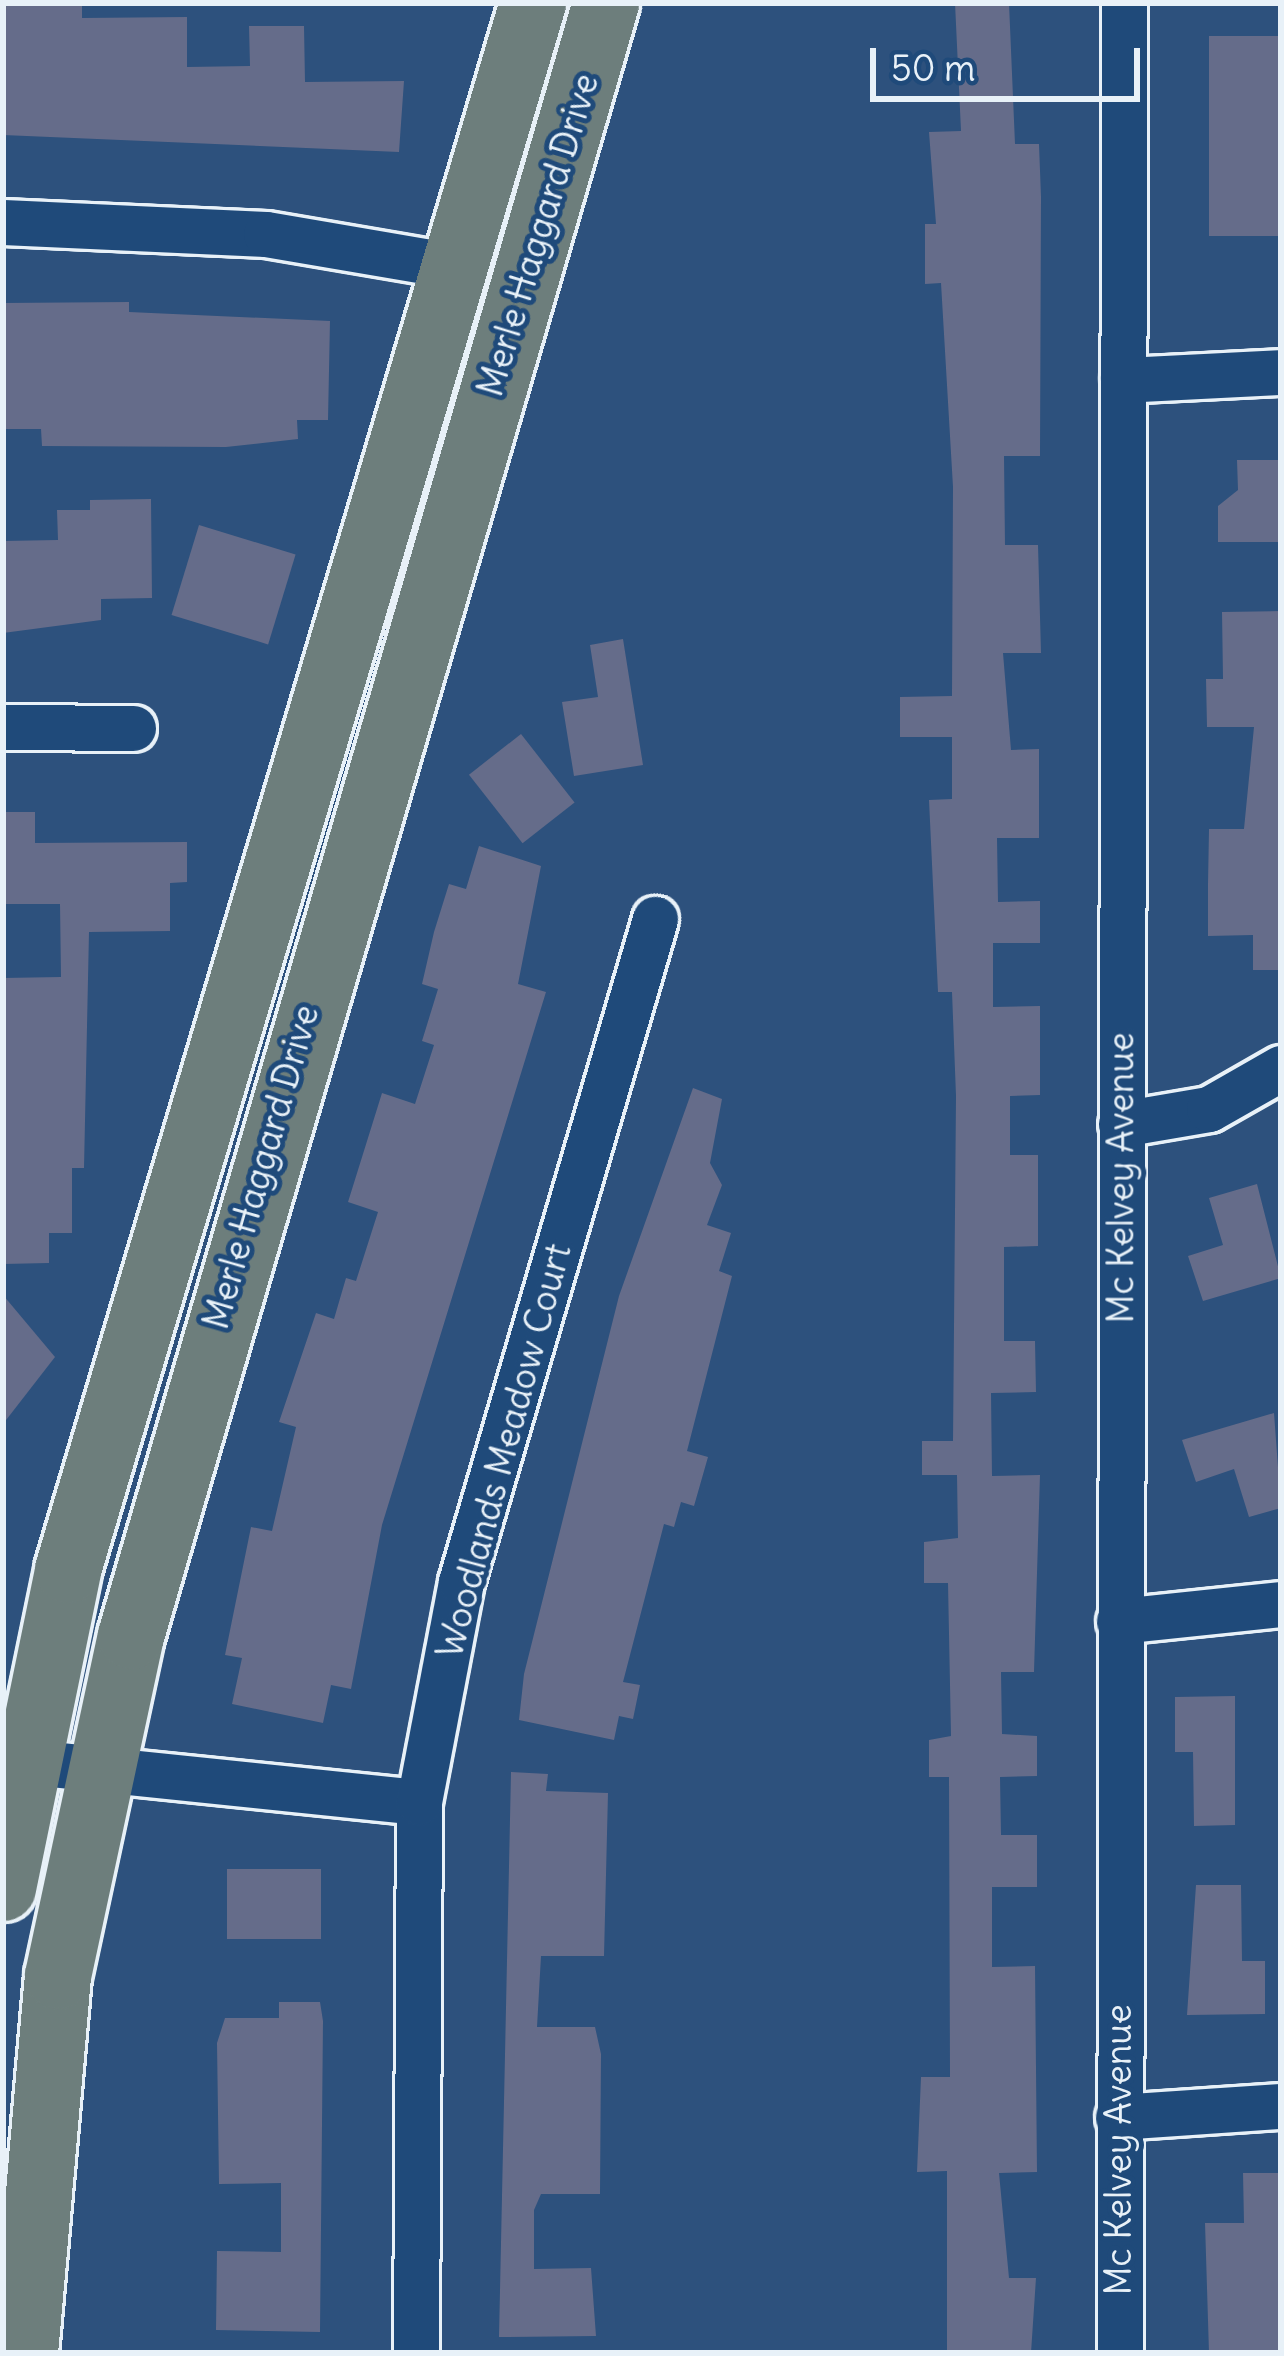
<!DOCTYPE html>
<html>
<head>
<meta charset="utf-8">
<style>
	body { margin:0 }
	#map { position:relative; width:1284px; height:2356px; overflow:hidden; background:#2d517d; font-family:Delius,sans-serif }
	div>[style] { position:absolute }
	.building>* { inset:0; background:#656c8a; transform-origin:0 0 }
	.roads { filter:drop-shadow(3px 0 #e8f1f8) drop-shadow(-3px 0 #e8f1f8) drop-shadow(0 3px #e8f1f8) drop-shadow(0 -3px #e8f1f8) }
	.minor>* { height:45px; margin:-22.5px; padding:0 22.5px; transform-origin:22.5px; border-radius:22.5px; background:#1f4a7a }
	.primary>* { height:66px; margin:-33px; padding:0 33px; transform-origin:33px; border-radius:33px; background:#6d7e7c }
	span { translate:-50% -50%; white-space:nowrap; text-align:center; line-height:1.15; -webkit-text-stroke:10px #1f4a7a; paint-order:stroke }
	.street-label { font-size:36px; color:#e8f1f8 }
	.frame { position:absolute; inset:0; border:6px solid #e8f1f8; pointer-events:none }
	.scale { position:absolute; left:870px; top:48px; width:270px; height:54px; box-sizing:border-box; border:6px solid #e8f1f8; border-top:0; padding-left:15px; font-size:36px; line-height:42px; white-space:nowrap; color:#e8f1f8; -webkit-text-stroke:9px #1f4a7a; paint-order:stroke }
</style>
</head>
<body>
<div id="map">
	<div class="building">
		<i style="clip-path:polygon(3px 3px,82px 3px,82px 18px,187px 17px,187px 67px,250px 66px,249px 26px,304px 26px,305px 82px,404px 81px,399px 152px,3px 135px)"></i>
		<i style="clip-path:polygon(955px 3px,1009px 3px,1015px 144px,1039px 144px,1041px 197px,1040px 456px,1004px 456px,1005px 545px,1038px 545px,1041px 653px,1003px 653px,1011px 750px,1039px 749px,1039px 838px,997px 838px,998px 902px,1040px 901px,1040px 943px,993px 943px,993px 1007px,1040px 1006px,1040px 1095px,1010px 1096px,1010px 1155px,1038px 1155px,1038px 1246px,1004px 1247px,1004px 1341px,1035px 1341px,1036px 1392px,991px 1393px,992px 1476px,1040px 1475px,1034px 1672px,1001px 1672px,1002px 1734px,1037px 1736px,1037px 1776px,1000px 1777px,1001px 1835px,1037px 1835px,1037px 1887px,992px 1887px,992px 1967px,1035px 1966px,1037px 2172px,999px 2173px,1009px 2278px,1036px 2278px,1031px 2353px,947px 2353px,947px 2171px,917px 2172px,921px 2077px,950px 2077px,949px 1777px,929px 1777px,929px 1740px,951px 1736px,948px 1583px,924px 1583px,924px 1542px,958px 1538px,957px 1475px,922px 1475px,922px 1441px,953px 1441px,956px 1096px,952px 992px,938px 992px,929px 800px,952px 799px,952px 737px,900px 737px,900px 697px,952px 696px,953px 487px,941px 283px,925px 284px,925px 224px,936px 224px,929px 132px,961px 131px)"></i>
		<i style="left:1281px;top:36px;width:200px;height:72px;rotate:90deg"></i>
		<i style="clip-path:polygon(129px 302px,129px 312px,330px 321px,328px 420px,297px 420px,298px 439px,226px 447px,42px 446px,41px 429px,3px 429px,3px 303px)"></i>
		<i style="clip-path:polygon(1237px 460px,1281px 460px,1281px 542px,1218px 542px,1218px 506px,1238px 490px)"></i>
		<i style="clip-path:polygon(151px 499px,152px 598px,101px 599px,101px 620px,3px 633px,3px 541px,58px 540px,57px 510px,90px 510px,90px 500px)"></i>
		<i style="left:199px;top:525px;width:101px;height:94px;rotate:17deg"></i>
		<i style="clip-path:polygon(1281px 611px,1281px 970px,1253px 970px,1253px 935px,1208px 936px,1208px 884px,1209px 829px,1244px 829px,1254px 727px,1207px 727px,1206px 679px,1223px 679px,1222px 612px)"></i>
		<i style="clip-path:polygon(623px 639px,643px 765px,574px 776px,562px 702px,598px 697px,590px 645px)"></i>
		<i style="left:521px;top:734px;width:87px;height:66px;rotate:52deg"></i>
		<i style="clip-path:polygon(3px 812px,35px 812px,35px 843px,187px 842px,187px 882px,170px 883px,170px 931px,89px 932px,84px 1168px,72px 1168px,72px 1233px,49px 1233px,49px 1263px,3px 1264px,3px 978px,61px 977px,60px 904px,3px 904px)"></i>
		<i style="clip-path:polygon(479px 846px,541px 866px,518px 984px,546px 992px,382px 1525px,351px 1689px,331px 1685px,323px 1723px,232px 1704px,242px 1658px,225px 1655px,251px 1527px,272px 1531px,296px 1427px,279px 1422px,316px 1313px,334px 1319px,346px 1278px,356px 1281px,378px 1212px,348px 1202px,382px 1093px,415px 1104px,434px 1045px,422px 1041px,438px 989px,422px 984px,434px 932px,449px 884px,466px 889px)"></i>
		<i style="clip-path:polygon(693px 1088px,722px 1099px,710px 1163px,722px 1185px,707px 1225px,731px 1233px,719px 1271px,732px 1276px,687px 1451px,708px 1457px,694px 1506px,681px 1502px,674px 1527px,664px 1524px,623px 1682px,640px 1685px,633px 1719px,619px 1716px,614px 1740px,519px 1720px,524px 1674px,619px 1296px)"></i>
		<i style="clip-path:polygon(1257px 1184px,1281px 1278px,1203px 1301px,1188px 1256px,1223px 1245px,1209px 1198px)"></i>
		<i style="clip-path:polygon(3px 1295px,55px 1357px,3px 1424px)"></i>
		<i style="clip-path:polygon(1274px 1413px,1281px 1508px,1249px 1517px,1234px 1469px,1196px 1482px,1182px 1440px)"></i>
		<i style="clip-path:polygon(1235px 1696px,1235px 1825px,1194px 1826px,1193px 1752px,1175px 1752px,1175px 1697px)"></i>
		<i style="clip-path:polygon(511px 1772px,548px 1774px,546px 1791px,608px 1793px,604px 1956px,541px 1956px,537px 2027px,595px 2027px,601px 2054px,600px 2194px,541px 2194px,534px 2210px,534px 2269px,591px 2268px,596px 2336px,499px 2337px)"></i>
		<i style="left:227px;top:1869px;width:94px;height:70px"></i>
		<i style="clip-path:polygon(1196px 1885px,1241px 1885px,1242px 1961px,1265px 1961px,1265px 2014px,1187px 2015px)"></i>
		<i style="clip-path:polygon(279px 2002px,320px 2002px,323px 2021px,320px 2332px,216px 2330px,217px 2251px,281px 2252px,281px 2183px,219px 2184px,217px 2043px,225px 2018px,279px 2018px)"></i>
		<i style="clip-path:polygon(1243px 2173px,1281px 2173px,1281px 2353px,1209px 2353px,1205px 2223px,1244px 2223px)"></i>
	</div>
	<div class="roads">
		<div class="minor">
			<i style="left:3px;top:222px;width:263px;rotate:2.6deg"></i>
			<i style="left:266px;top:234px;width:191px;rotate:9.7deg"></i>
			<i style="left:1123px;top:380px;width:158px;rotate:-2.9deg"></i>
			<i style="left:3px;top:727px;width:130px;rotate:0.4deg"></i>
			<i style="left:1121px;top:1124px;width:89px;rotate:-9.7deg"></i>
			<i style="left:1209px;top:1109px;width:83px;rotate:-29.7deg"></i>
			<i style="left:1119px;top:1621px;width:163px;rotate:-6deg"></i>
			<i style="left:3px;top:1759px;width:418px;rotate:5.9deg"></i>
			<i style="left:1118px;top:2117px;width:163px;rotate:-3.9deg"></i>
			<i style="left:416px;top:2353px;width:551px;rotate:-89.69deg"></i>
			<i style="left:419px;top:1802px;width:224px;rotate:-79.2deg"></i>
			<i style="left:461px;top:1582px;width:691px;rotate:-73.69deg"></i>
			<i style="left:1120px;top:2353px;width:2350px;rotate:-89.9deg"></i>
		</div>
		<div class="primary">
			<i style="left:3px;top:1888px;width:325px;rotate:-78.4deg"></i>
			<i style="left:68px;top:1570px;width:1635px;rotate:-73.47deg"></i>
			<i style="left:25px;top:2353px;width:378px;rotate:-85deg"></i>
			<i style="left:58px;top:1976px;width:348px;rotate:-77.9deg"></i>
			<i style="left:131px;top:1636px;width:1701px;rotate:-73.78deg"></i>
		</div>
	</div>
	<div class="street-label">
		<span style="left:538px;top:235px;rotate:-73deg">Merle Haggard Drive</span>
		<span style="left:261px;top:1167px;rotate:-74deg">Merle Haggard Drive</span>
		<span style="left:1121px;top:1178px;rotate:-90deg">Mc Kelvey Avenue</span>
		<span style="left:504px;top:1451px;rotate:-75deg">Woodlands Meadow Court</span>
		<span style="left:1119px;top:2150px;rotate:-90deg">Mc Kelvey Avenue</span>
	</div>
	<div class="frame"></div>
	<div class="scale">50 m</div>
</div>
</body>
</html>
